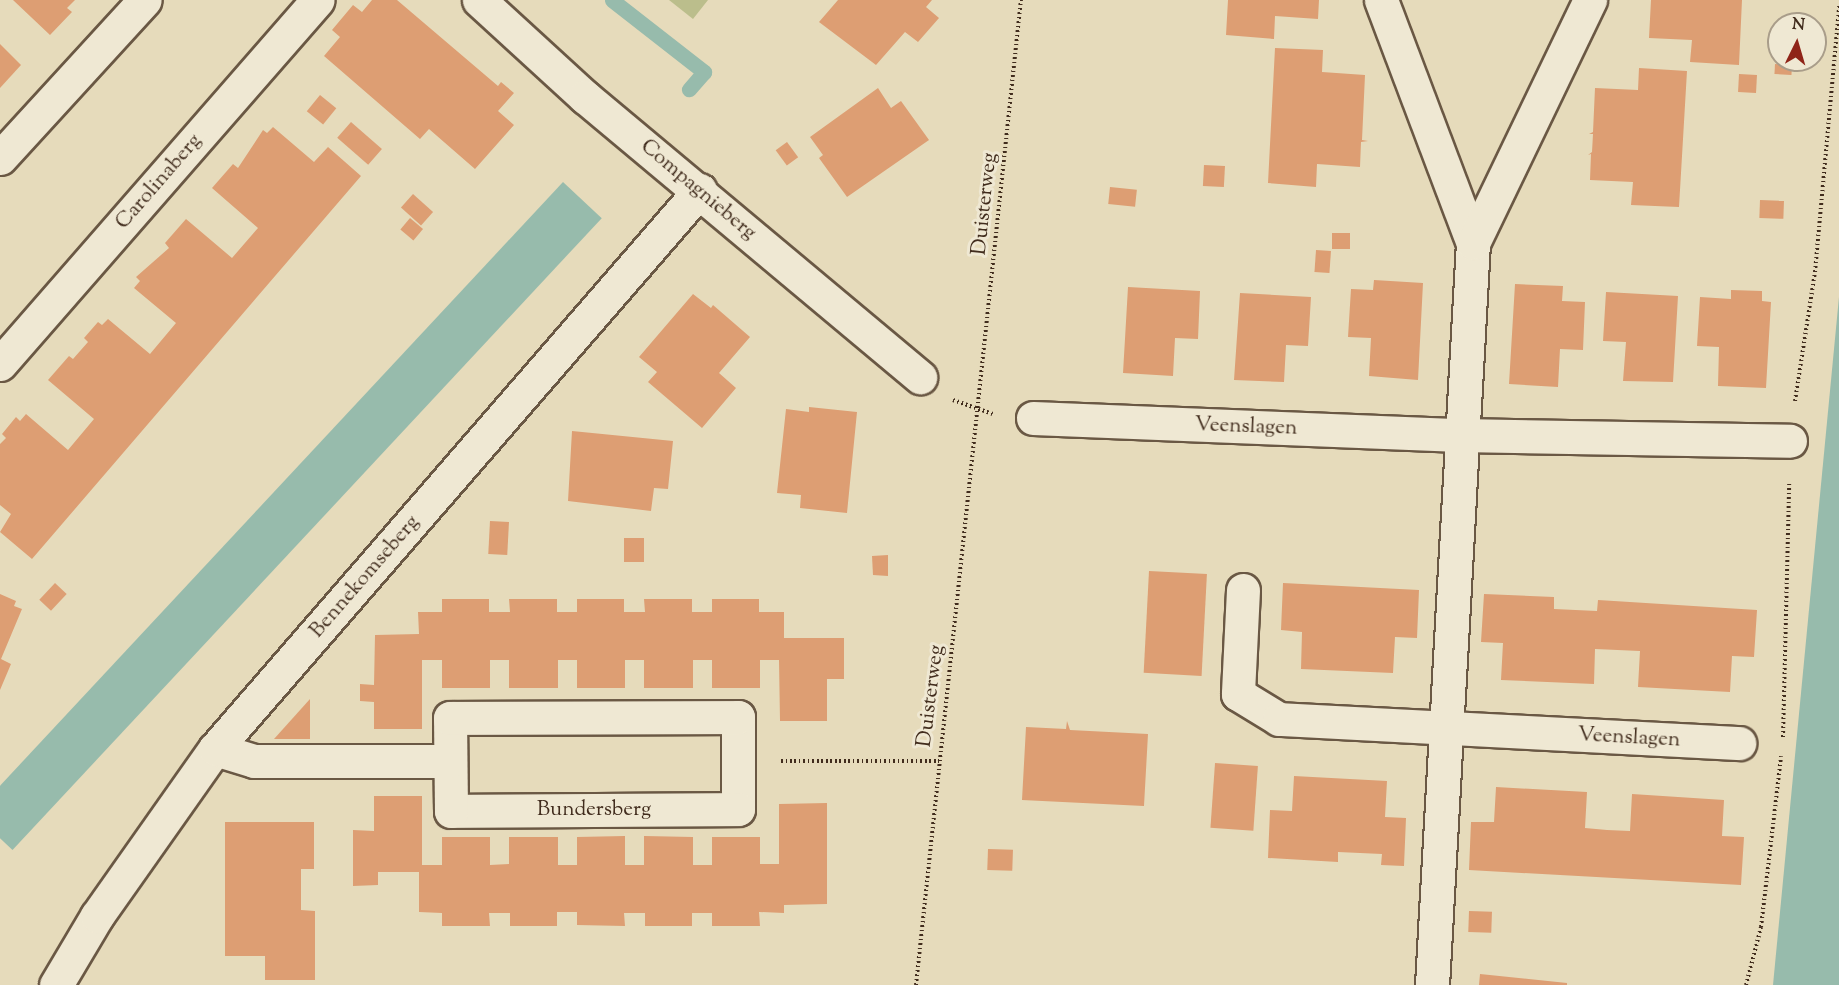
<!DOCTYPE html>
<html>
<head>
<meta charset="utf-8">
<style>
	body { margin:0 }
	#map { position:relative; width:1839px; height:985px; overflow:hidden; background:#e6dbbb; font-family:"Sorts Mill Goudy",serif }
	div>[style] { position:absolute }
	.green>* { inset:0; background:#bbbe8c }
	.water>* { inset:0; background:#97bbac; transform-origin:0 0 }
	.stream>* { height:15px; margin:-7.5px; padding:0 7.5px; transform-origin:7.5px; border-radius:7.5px; background:#97bbac }
	.building>* { inset:0; background:#dd9e73; transform-origin:0 0 }
	.path>* { height:4px; margin-top:-2px; transform-origin:0; background:repeating-linear-gradient(90deg,#412c1d 0 1.5px,transparent 0 4.5px) }
	.roads { filter:drop-shadow(2px 0 #6a5844) drop-shadow(-2px 0 #6a5844) drop-shadow(0 2px #6a5844) drop-shadow(0 -2px #6a5844) }
	.minor>* { height:33px; margin:-16.5px; padding:0 16.5px; transform-origin:16.5px; border-radius:16.5px; background:#efe8d3 }
	span { translate:-50% -50%; white-space:nowrap; text-align:center; line-height:1.15; -webkit-text-stroke:6px #efe8d3; paint-order:stroke }
	.street-label { font-size:21px; color:#412c1d }
	.north { position:absolute; left:1767px; top:12px; width:60px; height:60px; box-sizing:border-box; background:#efe8d3; border:2px solid #a99d8a; border-radius:50%; rotate:5deg; font-size:16px; font-weight:700; line-height:24px; text-align:center; color:#412c1d }
	.north::after { content:''; display:block; margin:auto; width:21px; height:27px; background:#8f2418; clip-path:polygon(50% 0,100% 100%,50% 72%,0 100%) }
</style>
</head>
<body>
<div id="map">
	<div class="green">
		<i style="clip-path:polygon(669px 0,708px 0,693px 19px)"></i>
	</div>
	<div class="water">
		<i style="left:563px;top:182px;width:53px;height:864px;rotate:43deg"></i>
		<i style="clip-path:polygon(1839px 297px,1839px 985px,1773px 985px)"></i>
	</div>
	<div class="stream">
		<i style="left:612px;top:0;width:117px;rotate:38deg"></i>
		<i style="left:704px;top:72px;width:23px;rotate:131deg"></i>
	</div>
	<div class="building">
		<i style="clip-path:polygon(13px 0,75px 0,67px 8px,72px 12px,50px 35px)"></i>
		<i style="clip-path:polygon(372px 0,397px 0,498px 86px,501px 82px,514px 93px,498px 111px,514px 125px,475px 169px,429px 129px,420px 139px,324px 56px,340px 37px,332px 30px,353px 5px,362px 12px)"></i>
		<i style="clip-path:polygon(838px 0,932px 0,926px 7px,939px 18px,918px 42px,905px 32px,876px 65px,819px 22px)"></i>
		<i style="clip-path:polygon(1228px 0,1319px 0,1318px 19px,1275px 16px,1274px 39px,1226px 35px)"></i>
		<i style="clip-path:polygon(1651px 0,1742px 0,1739px 65px,1690px 62px,1692px 40px,1649px 38px)"></i>
		<i style="clip-path:polygon(0 44px,21px 65px,0 88px)"></i>
		<i style="clip-path:polygon(1275px 48px,1323px 50px,1322px 72px,1365px 75px,1362px 140px,1368px 141px,1361px 142px,1360px 167px,1317px 164px,1316px 187px,1268px 183px)"></i>
		<i style="left:1775px;top:64px;width:17px;height:10px;rotate:3deg"></i>
		<i style="clip-path:polygon(1639px 68px,1687px 71px,1679px 207px,1631px 205px,1633px 182px,1590px 180px,1591px 154px,1588px 155px,1592px 152px,1593px 134px,1589px 134px,1593px 132px,1595px 88px,1638px 90px)"></i>
		<i style="left:1739px;top:74px;width:18px;height:18px;rotate:3deg"></i>
		<i style="clip-path:polygon(878px 88px,891px 108px,901px 101px,929px 140px,847px 197px,819px 158px,823px 155px,810px 137px)"></i>
		<i style="left:320px;top:95px;width:21px;height:21px;rotate:39deg"></i>
		<i style="left:351px;top:122px;width:41px;height:21px;rotate:41deg"></i>
		<i style="clip-path:polygon(273px 127px,314px 162px,328px 147px,361px 176px,32px 559px,0 532px,11px 514px,0 505px,0 444px,6px 438px,2px 434px,16px 417px,20px 421px,26px 414px,68px 450px,94px 419px,48px 380px,69px 356px,73px 359px,88px 342px,84px 338px,98px 322px,102px 325px,108px 319px,150px 354px,176px 323px,134px 288px,140px 281px,136px 277px,169px 248px,165px 243px,186px 219px,232px 258px,258px 228px,212px 188px,233px 164px,238px 168px,263px 130px,267px 133px)"></i>
		<i style="left:787px;top:142px;width:19px;height:14px;rotate:54deg"></i>
		<i style="left:1204px;top:165px;width:21px;height:21px;rotate:3deg"></i>
		<i style="left:1110px;top:187px;width:27px;height:17px;rotate:6deg"></i>
		<i style="left:413px;top:194px;width:27px;height:18px;rotate:42deg"></i>
		<i style="left:1760px;top:200px;width:24px;height:18px;rotate:2deg"></i>
		<i style="left:410px;top:218px;width:17px;height:15px;rotate:40deg"></i>
		<i style="left:1332px;top:233px;width:18px;height:16px"></i>
		<i style="left:1316px;top:250px;width:15px;height:22px;rotate:4deg"></i>
		<i style="clip-path:polygon(1374px 280px,1423px 283px,1418px 380px,1369px 376px,1371px 338px,1348px 337px,1351px 289px,1373px 290px)"></i>
		<i style="clip-path:polygon(1515px 284px,1563px 286px,1562px 301px,1585px 302px,1583px 350px,1560px 349px,1558px 387px,1509px 384px)"></i>
		<i style="clip-path:polygon(1128px 287px,1200px 291px,1198px 339px,1175px 338px,1173px 376px,1123px 373px)"></i>
		<i style="clip-path:polygon(1731px 290px,1762px 291px,1762px 301px,1771px 302px,1766px 388px,1718px 386px,1719px 347px,1697px 346px,1700px 297px,1731px 299px)"></i>
		<i style="clip-path:polygon(1606px 292px,1678px 296px,1673px 382px,1623px 381px,1626px 342px,1603px 341px)"></i>
		<i style="clip-path:polygon(1240px 293px,1311px 297px,1308px 346px,1286px 345px,1284px 382px,1234px 380px)"></i>
		<i style="clip-path:polygon(693px 294px,711px 308px,713px 305px,750px 337px,719px 373px,736px 388px,702px 428px,648px 382px,657px 372px,639px 357px)"></i>
		<i style="clip-path:polygon(809px 407px,857px 412px,847px 513px,800px 508px,801px 495px,777px 493px,786px 409px,809px 412px)"></i>
		<i style="clip-path:polygon(572px 431px,673px 441px,668px 489px,654px 488px,651px 511px,568px 501px)"></i>
		<i style="left:490px;top:521px;width:19px;height:33px;rotate:3deg"></i>
		<i style="left:624px;top:538px;width:20px;height:24px"></i>
		<i style="clip-path:polygon(888px 555px,888px 576px,873px 575px,872px 556px)"></i>
		<i style="left:1149px;top:571px;width:58px;height:102px;rotate:3deg"></i>
		<i style="left:55px;top:583px;width:16px;height:23px;rotate:43deg"></i>
		<i style="clip-path:polygon(1283px 583px,1419px 590px,1417px 638px,1395px 637px,1393px 673px,1301px 669px,1302px 632px,1281px 630px)"></i>
		<i style="clip-path:polygon(0 594px,16px 601px,14px 606px,22px 609px,1px 659px,11px 664px,0 690px)"></i>
		<i style="clip-path:polygon(1484px 594px,1554px 597px,1554px 609px,1597px 611px,1598px 600px,1757px 610px,1754px 657px,1732px 656px,1730px 692px,1638px 687px,1640px 651px,1595px 649px,1594px 684px,1501px 680px,1503px 643px,1481px 642px)"></i>
		<i style="clip-path:polygon(442px 599px,489px 599px,489px 612px,510px 612px,509px 599px,557px 599px,557px 612px,577px 612px,577px 599px,624px 599px,624px 612px,645px 612px,644px 599px,692px 599px,692px 612px,712px 612px,712px 599px,759px 599px,759px 612px,784px 612px,784px 638px,844px 638px,844px 679px,827px 679px,827px 721px,780px 721px,779px 660px,760px 660px,760px 688px,712px 688px,712px 660px,693px 660px,693px 688px,644px 688px,644px 660px,625px 660px,625px 688px,577px 688px,577px 660px,558px 660px,558px 688px,509px 688px,509px 660px,490px 660px,490px 688px,442px 688px,442px 660px,422px 660px,422px 729px,374px 729px,374px 702px,360px 701px,360px 684px,374px 685px,375px 635px,419px 634px,418px 612px,442px 612px)"></i>
		<i style="clip-path:polygon(310px 699px,310px 739px,274px 739px)"></i>
		<i style="clip-path:polygon(1067px 721px,1070px 730px,1148px 734px,1144px 806px,1022px 800px,1026px 727px,1066px 729px)"></i>
		<i style="left:1215px;top:763px;width:43px;height:65px;rotate:4deg"></i>
		<i style="clip-path:polygon(1294px 776px,1387px 781px,1385px 817px,1406px 818px,1404px 866px,1381px 865px,1382px 854px,1338px 852px,1338px 862px,1268px 858px,1270px 810px,1292px 811px)"></i>
		<i style="clip-path:polygon(1496px 787px,1587px 792px,1585px 828px,1607px 830px,1630px 831px,1632px 794px,1724px 800px,1722px 836px,1744px 837px,1741px 885px,1469px 870px,1471px 822px,1494px 822px)"></i>
		<i style="clip-path:polygon(374px 796px,422px 796px,422px 865px,442px 865px,442px 837px,490px 837px,490px 865px,509px 864px,509px 837px,558px 837px,558px 865px,577px 865px,577px 837px,625px 836px,625px 865px,644px 865px,644px 836px,693px 837px,693px 865px,712px 865px,712px 837px,760px 837px,760px 864px,779px 864px,779px 804px,827px 803px,827px 904px,784px 905px,784px 913px,759px 912px,760px 926px,712px 926px,712px 913px,692px 913px,692px 926px,645px 926px,645px 913px,624px 913px,625px 926px,577px 925px,577px 912px,557px 912px,557px 926px,510px 926px,510px 913px,489px 913px,490px 926px,442px 926px,442px 913px,419px 912px,419px 872px,378px 872px,378px 885px,353px 886px,353px 830px,374px 831px)"></i>
		<i style="clip-path:polygon(225px 822px,314px 822px,314px 869px,301px 869px,301px 910px,315px 911px,315px 980px,265px 980px,265px 956px,225px 956px)"></i>
		<i style="left:988px;top:849px;width:25px;height:21px;rotate:2deg"></i>
		<i style="left:1469px;top:911px;width:23px;height:21px;rotate:2deg"></i>
		<i style="clip-path:polygon(1480px 974px,1567px 983px,1567px 985px,1479px 985px)"></i>
	</div>
	<div class="path">
		<i style="left:953px;top:400px;width:42px;rotate:19.3deg"></i>
		<i style="left:1795px;top:401px;width:131px;rotate:-81.2deg"></i>
		<i style="left:1815px;top:272px;width:267px;rotate:-84.8deg"></i>
		<i style="left:1783px;top:737px;width:254px;rotate:-88.6deg"></i>
		<i style="left:781px;top:761px;width:158px"></i>
		<i style="left:916px;top:985px;width:991px;rotate:-83.92deg"></i>
		<i style="left:1746px;top:985px;width:60px;rotate:-75.5deg"></i>
		<i style="left:1761px;top:927px;width:172px;rotate:-83.3deg"></i>
	</div>
	<div class="roads">
		<div class="minor">
			<i style="left:479px;top:0;width:144px;rotate:42.5deg"></i>
			<i style="left:585px;top:97px;width:437px;rotate:39.9deg"></i>
			<i style="left:1381px;top:0;width:260px;rotate:69.3deg"></i>
			<i style="left:0;top:158px;width:214px;rotate:-47.5deg"></i>
			<i style="left:0;top:364px;width:483px;rotate:-48.9deg"></i>
			<i style="left:1033px;top:418px;width:427px;rotate:2.3deg"></i>
			<i style="left:1460px;top:435px;width:330px;rotate:1deg"></i>
			<i style="left:1243px;top:590px;width:104px;rotate:92.8deg"></i>
			<i style="left:1238px;top:694px;width:48px;rotate:31.4deg"></i>
			<i style="left:1279px;top:719px;width:461px;rotate:3deg"></i>
			<i style="left:738px;top:717px;width:92px;rotate:90deg"></i>
			<i style="left:738px;top:809px;width:287px;rotate:179.6deg"></i>
			<i style="left:451px;top:811px;width:93px;rotate:-90.6deg"></i>
			<i style="left:450px;top:718px;width:288px;rotate:-0.2deg"></i>
			<i style="left:215px;top:749px;width:41px;rotate:17.1deg"></i>
			<i style="left:254px;top:761px;width:196px"></i>
			<i style="left:56px;top:985px;width:80px;rotate:-59.3deg"></i>
			<i style="left:97px;top:916px;width:204px;rotate:-54.8deg"></i>
			<i style="left:215px;top:749px;width:740px;rotate:-49.05deg"></i>
			<i style="left:1432px;top:985px;width:743px;rotate:-86.84deg"></i>
			<i style="left:1473px;top:243px;width:270px;rotate:-64.3deg"></i>
		</div>
	</div>
	<div class="street-label">
		<span style="left:159px;top:182px;rotate:-49deg">Carolinaberg</span>
		<span style="left:698px;top:190px;rotate:40deg">Compagnieberg</span>
		<span style="left:985px;top:204px;rotate:-84deg">Duisterweg</span>
		<span style="left:1246px;top:427px;rotate:2deg">Veenslagen</span>
		<span style="left:365px;top:577px;rotate:-49deg">Bennekomseberg</span>
		<span style="left:931px;top:696px;rotate:-83deg">Duisterweg</span>
		<span style="left:1629px;top:738px;rotate:3deg">Veenslagen</span>
		<span style="left:594px;top:810px">Bundersberg</span>
	</div>
	<div class="north">N</div>
</div>
</body>
</html>
